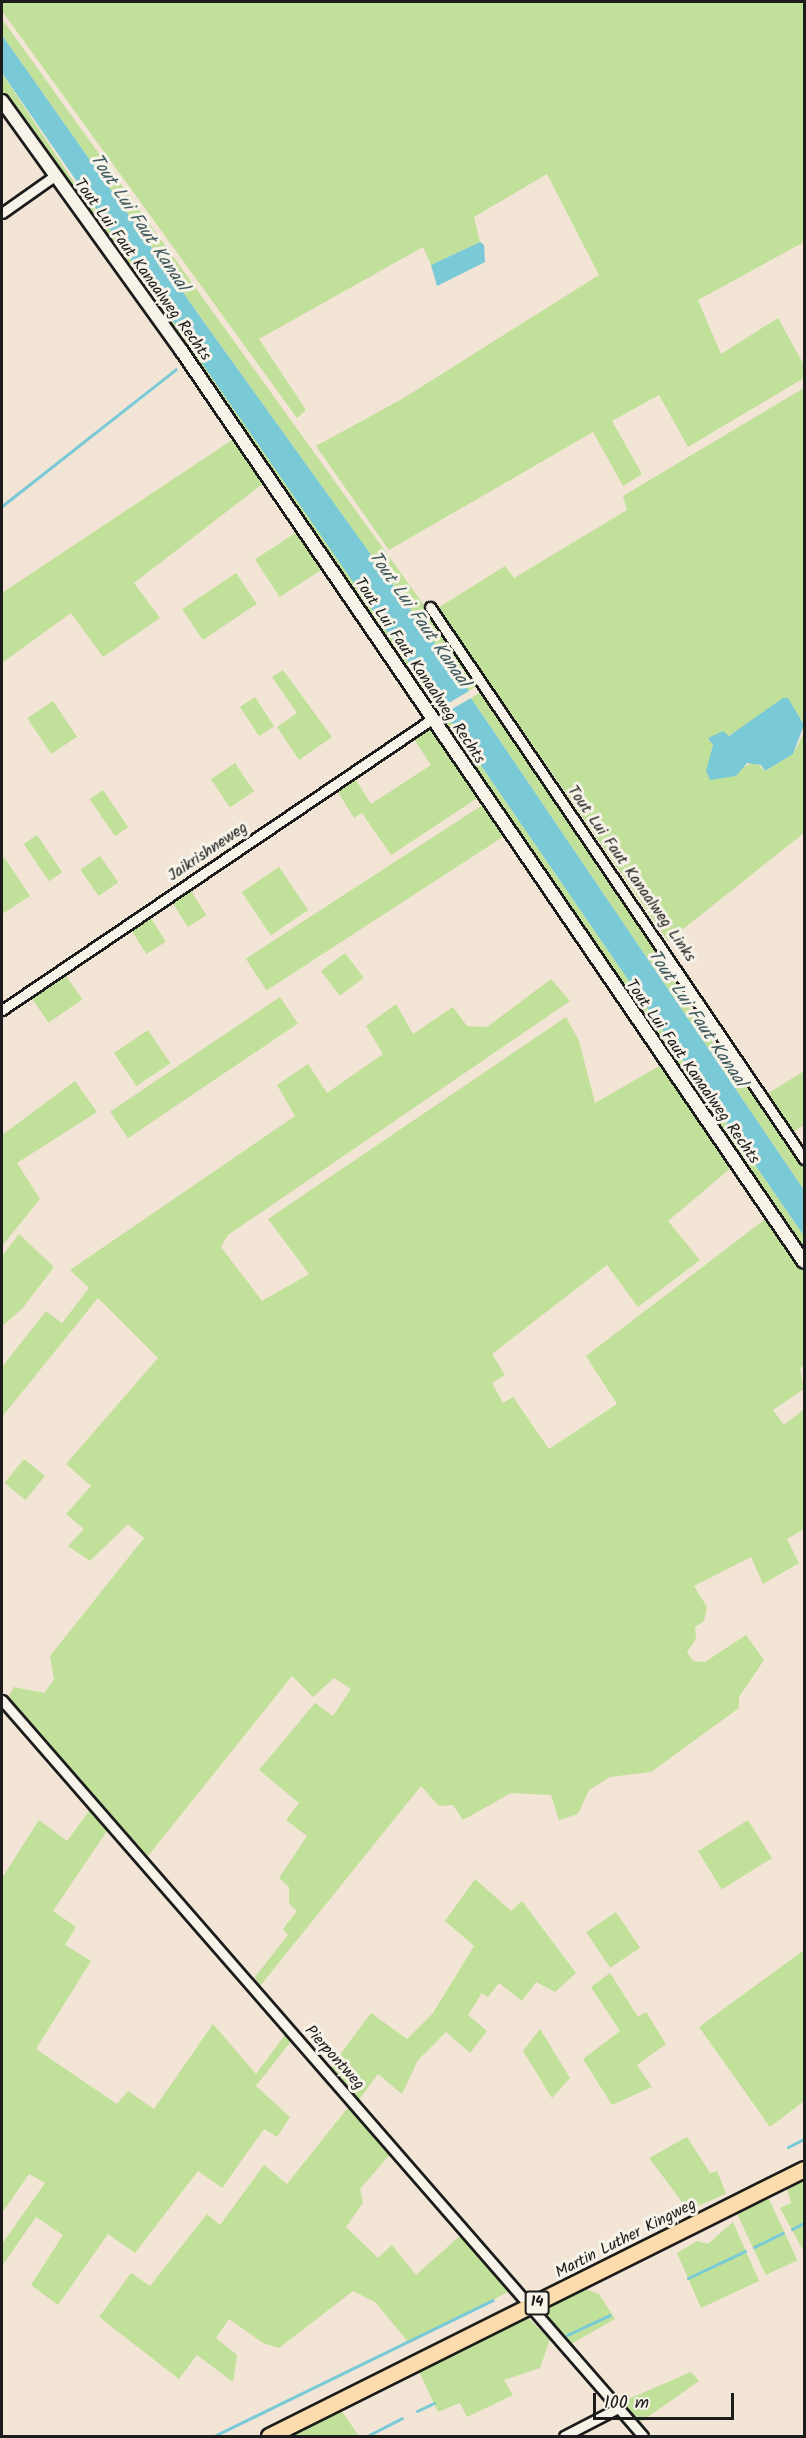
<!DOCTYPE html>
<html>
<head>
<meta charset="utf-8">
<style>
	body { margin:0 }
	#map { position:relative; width:806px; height:2438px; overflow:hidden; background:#f2e5d6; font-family:Kalam,sans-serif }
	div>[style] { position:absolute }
	.green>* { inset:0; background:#c1e099; transform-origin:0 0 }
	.water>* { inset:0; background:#7ac9d7 }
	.stream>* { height:3px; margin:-1.5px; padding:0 1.5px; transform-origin:1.5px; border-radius:1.5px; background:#7ac9d7 }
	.roads { filter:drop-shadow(2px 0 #1c1c1c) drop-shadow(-2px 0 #1c1c1c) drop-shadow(0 2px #1c1c1c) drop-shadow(0 -2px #1c1c1c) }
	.minor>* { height:9px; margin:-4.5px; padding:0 4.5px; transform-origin:4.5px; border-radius:4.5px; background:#f7f3e8 }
	.tertiary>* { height:12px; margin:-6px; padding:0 6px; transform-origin:6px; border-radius:6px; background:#f7f3e8 }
	.primary>* { height:15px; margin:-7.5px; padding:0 7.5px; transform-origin:7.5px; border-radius:7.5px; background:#fcdcac }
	span { translate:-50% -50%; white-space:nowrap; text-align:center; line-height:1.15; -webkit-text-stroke:6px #f7f3e8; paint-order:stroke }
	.shield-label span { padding:2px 4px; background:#f7f3e8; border:2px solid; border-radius:4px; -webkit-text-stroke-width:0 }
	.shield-label { font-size:15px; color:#1c1c1c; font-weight:700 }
	.street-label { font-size:16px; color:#1c1c1c }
	.water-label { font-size:18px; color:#3d595d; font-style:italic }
	.frame { position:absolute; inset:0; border:3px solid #1c1c1c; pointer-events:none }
	.scale { position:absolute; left:593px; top:2393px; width:141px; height:27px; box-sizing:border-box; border:3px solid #1c1c1c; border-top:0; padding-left:8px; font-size:18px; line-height:21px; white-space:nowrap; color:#1c1c1c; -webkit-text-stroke:4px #f7f3e8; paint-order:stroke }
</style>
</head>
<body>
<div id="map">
	<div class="green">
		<i style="clip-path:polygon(2px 2px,804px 2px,804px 242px,698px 300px,721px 354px,778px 318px,804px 365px,804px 378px,688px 447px,659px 395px,612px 421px,642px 474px,623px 486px,593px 432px,389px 550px,316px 446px,402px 399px,599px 275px,547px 174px,474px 217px,480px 242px,431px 265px,423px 247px,259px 339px,306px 410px,297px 418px,2px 11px)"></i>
		<i style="clip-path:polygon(2px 19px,426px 608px,478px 684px,469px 691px,206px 325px,2px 35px)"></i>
		<i style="clip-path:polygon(2px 73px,79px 190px,119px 240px,440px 708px,434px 712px,32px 140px,2px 92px)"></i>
		<i style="clip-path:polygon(804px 388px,804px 725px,796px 712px,746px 725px,728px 736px,708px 738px,713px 745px,710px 757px,738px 769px,755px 762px,765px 771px,793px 754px,804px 733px,804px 833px,668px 941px,438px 608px,505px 566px,514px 578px,627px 510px,623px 496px)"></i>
		<i style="clip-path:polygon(235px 438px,265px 482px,134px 583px,160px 618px,103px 657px,71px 613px,2px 663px,2px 593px)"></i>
		<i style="left:297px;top:532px;width:45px;height:50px;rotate:57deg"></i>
		<i style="left:236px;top:573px;width:37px;height:65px;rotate:56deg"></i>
		<i style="clip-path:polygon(283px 670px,332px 737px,299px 760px,277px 727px,297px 713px,272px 677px)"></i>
		<i style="clip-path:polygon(482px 691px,688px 993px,684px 1000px,721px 1055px,729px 1056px,804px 1169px,804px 1190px,471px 698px)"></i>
		<i style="left:255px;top:697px;width:35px;height:18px;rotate:57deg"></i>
		<i style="left:53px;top:701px;width:43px;height:31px;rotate:56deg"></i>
		<i style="clip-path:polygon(445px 713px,804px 1236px,804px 1256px,438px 719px)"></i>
		<i style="clip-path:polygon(432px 726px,479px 797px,391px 855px,362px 813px,354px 818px,336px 789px,354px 777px,371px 804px,431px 765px,413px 738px)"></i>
		<i style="left:235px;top:763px;width:34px;height:29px;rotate:56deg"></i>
		<i style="left:103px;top:790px;width:45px;height:16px;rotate:56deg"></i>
		<i style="left:484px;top:804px;width:38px;height:284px;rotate:57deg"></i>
		<i style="left:37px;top:835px;width:45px;height:16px;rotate:56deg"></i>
		<i style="left:100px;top:856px;width:32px;height:24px;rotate:55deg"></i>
		<i style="clip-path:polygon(4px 857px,30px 896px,2px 914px,2px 859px)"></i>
		<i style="left:279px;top:867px;width:52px;height:45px;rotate:56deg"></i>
		<i style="left:190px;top:889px;width:31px;height:22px;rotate:58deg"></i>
		<i style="left:151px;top:918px;width:28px;height:23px;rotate:58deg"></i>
		<i style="left:345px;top:953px;width:31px;height:30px;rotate:53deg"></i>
		<i style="left:64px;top:973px;width:32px;height:41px;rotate:55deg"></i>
		<i style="clip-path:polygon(551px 979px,570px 1001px,228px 1235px,221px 1247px,262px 1301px,309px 1274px,268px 1219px,566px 1017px,579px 1041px,595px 1103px,661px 1065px,732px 1167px,668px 1221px,700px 1260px,638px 1307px,607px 1265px,492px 1354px,505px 1375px,492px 1383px,503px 1403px,513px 1397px,549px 1449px,617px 1404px,586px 1356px,768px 1217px,804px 1269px,804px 1366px,800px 1368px,804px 1389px,773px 1410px,784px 1425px,803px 1410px,804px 1415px,804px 1529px,787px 1539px,799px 1563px,763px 1584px,751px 1557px,694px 1586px,707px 1607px,704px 1621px,695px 1627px,696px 1639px,687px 1652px,693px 1661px,705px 1662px,746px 1635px,764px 1660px,739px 1697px,739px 1708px,651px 1772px,610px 1777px,589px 1790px,578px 1814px,559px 1820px,551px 1795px,511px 1793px,463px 1820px,453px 1805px,439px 1806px,421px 1786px,260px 1986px,255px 1977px,288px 1935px,283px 1929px,297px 1911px,289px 1904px,289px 1887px,279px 1878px,307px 1836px,286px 1820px,299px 1803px,259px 1770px,315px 1703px,333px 1716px,351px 1689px,334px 1678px,313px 1697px,292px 1676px,148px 1856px,7px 1699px,14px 1687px,44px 1693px,54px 1680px,50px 1656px,144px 1538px,128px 1524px,90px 1561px,68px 1546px,84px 1529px,66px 1514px,91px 1486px,66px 1464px,158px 1358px,98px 1298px,2px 1417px,2px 1367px,46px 1311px,62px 1323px,89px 1288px,70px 1270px,295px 1116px,277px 1085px,308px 1064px,327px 1093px,383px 1054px,366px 1026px,396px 1004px,413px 1034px,453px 1007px,467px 1026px,487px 1027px)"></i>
		<i style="left:280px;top:997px;width:32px;height:205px;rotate:56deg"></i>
		<i style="left:148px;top:1030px;width:40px;height:41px;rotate:56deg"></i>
		<i style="clip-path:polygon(804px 1071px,804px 1125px,793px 1132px,767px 1094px)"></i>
		<i style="clip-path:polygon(75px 1081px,97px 1112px,17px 1163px,40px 1199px,2px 1246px,2px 1135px)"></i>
		<i style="clip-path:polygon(19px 1234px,54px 1267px,22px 1309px,2px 1326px,2px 1256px)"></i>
		<i style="left:24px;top:1459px;width:27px;height:31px;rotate:39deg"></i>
		<i style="clip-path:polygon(92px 1807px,109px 1828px,53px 1911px,76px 1927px,65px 1945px,91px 1961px,36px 2049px,117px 2104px,128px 2091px,154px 2109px,213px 2024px,256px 2074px,287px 2032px,292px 2040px,256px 2086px,290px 2117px,277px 2137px,264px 2129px,222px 2188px,198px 2171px,135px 2253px,108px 2234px,58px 2305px,31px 2285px,63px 2235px,36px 2217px,2px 2266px,2px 2244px,45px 2183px,29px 2174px,2px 2213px,2px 1878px,39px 1820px,67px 1841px)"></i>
		<i style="left:748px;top:1820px;width:45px;height:59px;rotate:58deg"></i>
		<i style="clip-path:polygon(475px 1879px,511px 1911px,522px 1901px,576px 1973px,555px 1992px,536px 1982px,522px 2001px,499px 1983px,488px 1997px,482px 1993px,468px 2015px,487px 2031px,470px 2053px,446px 2032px,418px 2060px,402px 2094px,378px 2074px,358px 2101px,330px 2068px,371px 2013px,407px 2039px,433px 2013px,474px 1946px,445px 1921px)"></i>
		<i style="left:616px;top:1912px;width:43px;height:36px;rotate:56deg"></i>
		<i style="clip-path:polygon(804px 1950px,804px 2101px,770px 2127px,699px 2027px)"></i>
		<i style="clip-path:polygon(610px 1973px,638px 2017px,646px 2012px,666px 2044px,637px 2065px,652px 2087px,612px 2105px,583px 2059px,620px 2031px,591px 1987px)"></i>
		<i style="clip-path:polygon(540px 2029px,570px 2078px,552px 2098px,523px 2051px)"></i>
		<i style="clip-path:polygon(350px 2105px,392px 2152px,360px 2189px,363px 2203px,346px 2227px,378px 2258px,392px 2245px,416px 2275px,462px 2234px,508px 2292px,409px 2343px,375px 2302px,353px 2291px,279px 2348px,263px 2343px,229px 2319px,216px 2338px,237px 2355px,233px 2382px,197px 2355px,179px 2379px,99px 2317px,131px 2273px,150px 2286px,207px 2214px,220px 2225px,264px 2165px,287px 2184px)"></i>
		<i style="clip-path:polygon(687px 2137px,710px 2173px,717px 2171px,726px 2194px,688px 2210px,649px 2158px)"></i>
		<i style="clip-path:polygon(804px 2180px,804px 2252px,780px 2208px,791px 2203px,787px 2189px)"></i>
		<i style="left:767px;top:2195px;width:72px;height:35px;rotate:65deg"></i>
		<i style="clip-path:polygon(733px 2222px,759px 2281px,701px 2308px,677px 2253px,697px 2241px,708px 2244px)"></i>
		<i style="clip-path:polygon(582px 2288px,599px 2294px,615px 2319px,571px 2344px,546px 2320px,546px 2312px,549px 2306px)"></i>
		<i style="clip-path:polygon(519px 2318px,528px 2318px,550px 2339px,540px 2368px,504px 2380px,513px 2395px,467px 2417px,460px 2403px,438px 2412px,418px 2369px)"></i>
		<i style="clip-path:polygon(691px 2372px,699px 2381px,638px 2424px,619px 2403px)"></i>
		<i style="clip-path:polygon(340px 2409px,359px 2436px,285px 2436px)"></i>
	</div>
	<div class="water">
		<i style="clip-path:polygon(2px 35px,206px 325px,469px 691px,440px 708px,2px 73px)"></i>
		<i style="clip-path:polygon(480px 242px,484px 245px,485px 262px,437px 286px,431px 265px)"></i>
		<i style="clip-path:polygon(471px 698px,804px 1190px,804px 1236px,445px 713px)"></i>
		<i style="clip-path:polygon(783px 698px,788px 698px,804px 725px,793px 754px,765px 771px,761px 765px,747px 763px,736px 776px,710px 780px,706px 771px,713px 745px,708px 738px,723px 731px,729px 736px)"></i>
	</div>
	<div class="stream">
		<i style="left:2px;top:506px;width:221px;rotate:-38.2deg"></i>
		<i style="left:788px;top:2147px;width:18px;rotate:-27deg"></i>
		<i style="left:792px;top:2229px;width:13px;rotate:-27deg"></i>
		<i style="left:754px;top:2247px;width:32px;rotate:-26deg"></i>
		<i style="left:688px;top:2278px;width:63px;rotate:-25.3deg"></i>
		<i style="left:567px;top:2335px;width:47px;rotate:-24.9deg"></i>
		<i style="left:417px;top:2411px;width:19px;rotate:-25deg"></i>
		<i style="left:369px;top:2435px;width:37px;rotate:-27deg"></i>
		<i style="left:214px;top:2436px;width:310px;rotate:-26deg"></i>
	</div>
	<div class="roads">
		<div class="minor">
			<i style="left:2px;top:213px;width:62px;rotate:-35.2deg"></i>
			<i style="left:430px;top:607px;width:667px;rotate:55.88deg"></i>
			<i style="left:2px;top:1010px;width:519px;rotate:-34.09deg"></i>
			<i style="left:2px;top:1700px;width:976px;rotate:48.95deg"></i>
			<i style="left:564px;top:2436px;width:61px;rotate:-27.4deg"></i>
		</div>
		<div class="tertiary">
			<i style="left:2px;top:101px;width:307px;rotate:54.3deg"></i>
			<i style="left:181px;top:350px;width:1104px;rotate:55.66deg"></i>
		</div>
		<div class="primary">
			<i style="left:269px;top:2436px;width:598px;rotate:-26.52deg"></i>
		</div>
	</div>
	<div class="shield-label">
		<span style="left:537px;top:2303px">14</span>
	</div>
	<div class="street-label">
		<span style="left:142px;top:270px;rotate:54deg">Tout Lui Faut Kanaalweg Rechts</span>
		<span style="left:419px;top:671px;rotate:56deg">Tout Lui Faut Kanaalweg Rechts</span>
		<span style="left:208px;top:852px;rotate:-34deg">Jaikrishneweg</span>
		<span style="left:631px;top:874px;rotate:55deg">Tout Lui Faut Kanaalweg Links</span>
		<span style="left:692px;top:1072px;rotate:55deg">Tout Lui Faut Kanaalweg Rechts</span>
		<span style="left:334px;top:2058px;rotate:48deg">Pierpontweg</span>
		<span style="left:626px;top:2239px;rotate:-27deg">Martin Luther Kingweg</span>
	</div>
	<div class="water-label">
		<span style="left:138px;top:223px;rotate:56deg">Tout Lui Faut Kanaal</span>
		<span style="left:418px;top:620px;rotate:55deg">Tout Lui Faut Kanaal</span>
		<span style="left:696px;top:1019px;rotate:56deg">Tout Lui Faut Kanaal</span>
	</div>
	<div class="frame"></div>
	<div class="scale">100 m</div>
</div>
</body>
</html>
